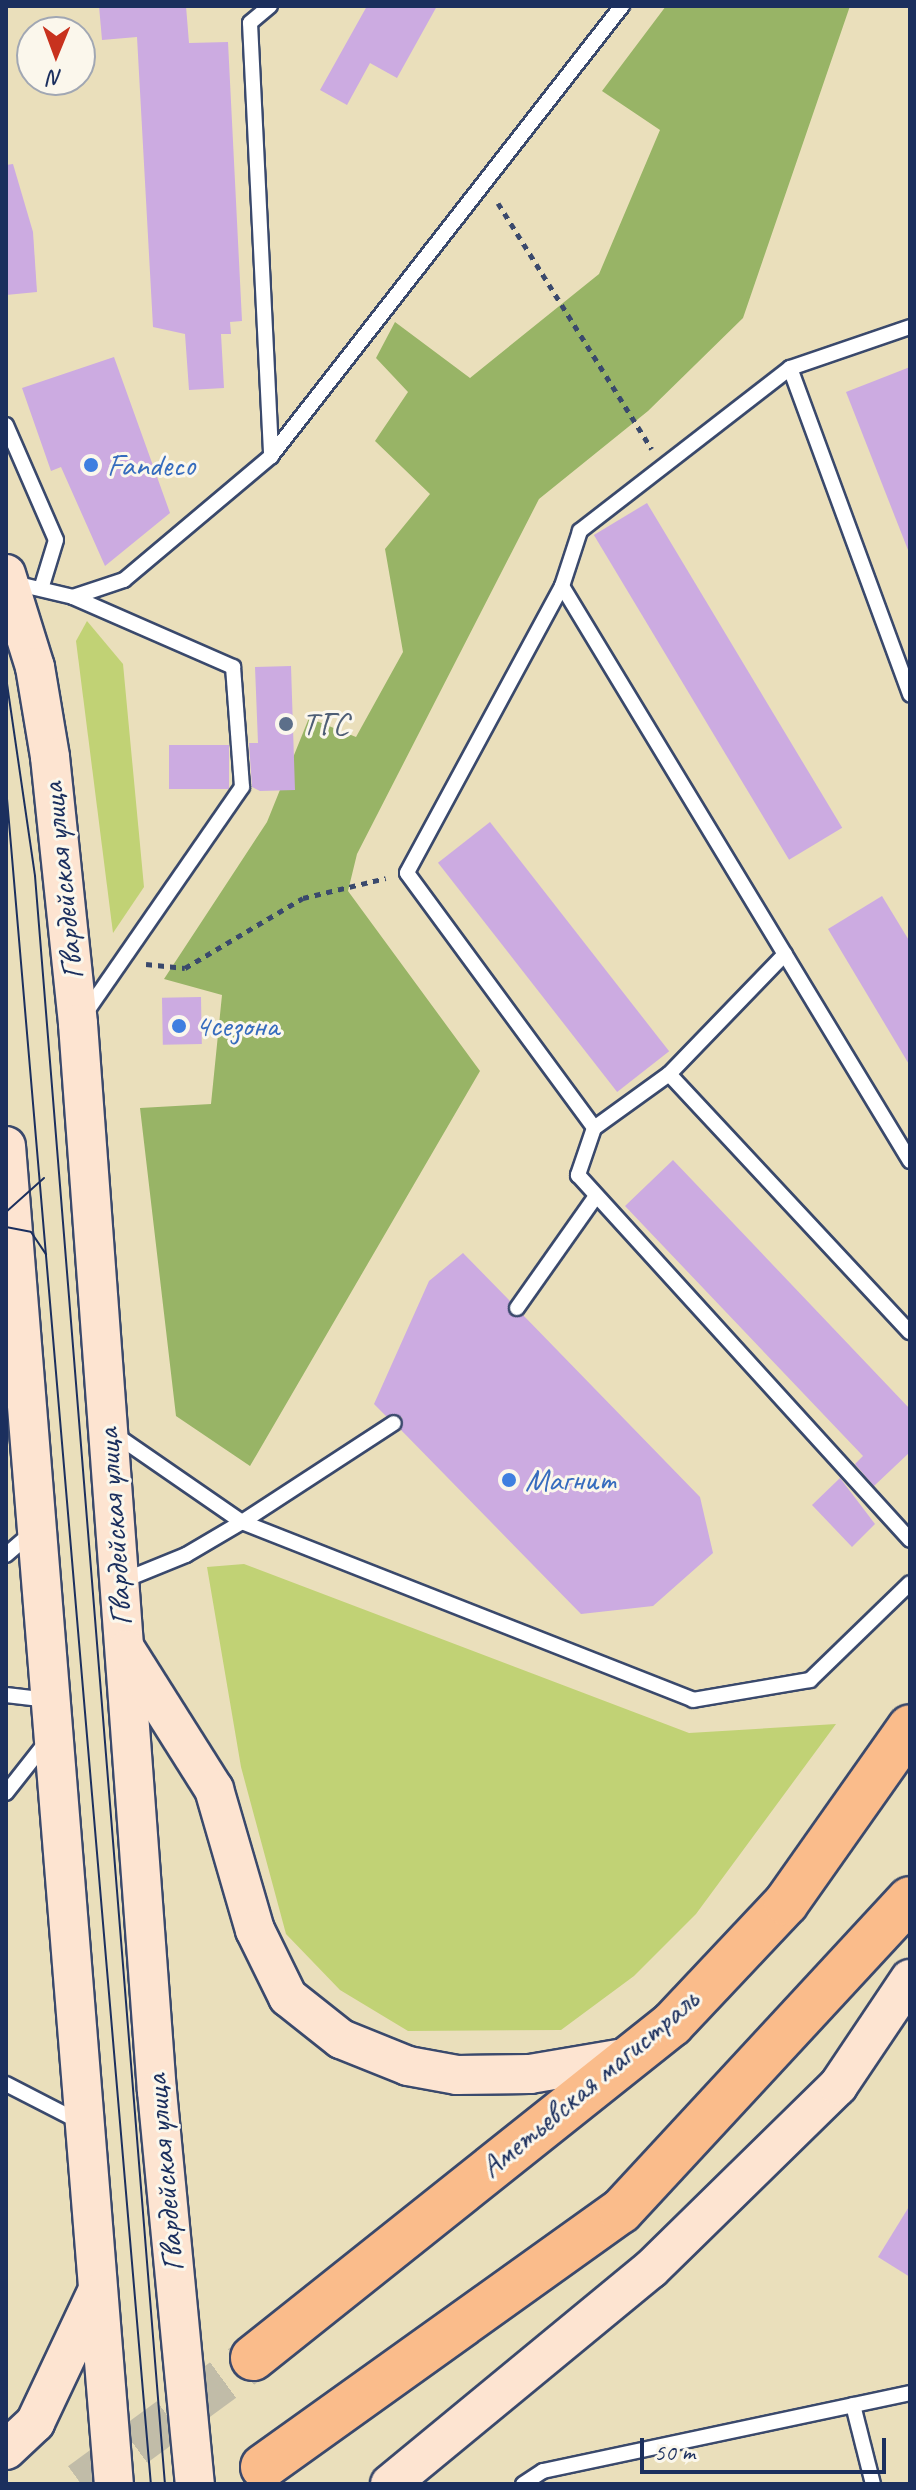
<!DOCTYPE html>
<html>
<head>
<meta charset="utf-8">
<style>
	body { margin:0 }
	#map { position:relative; width:916px; height:2490px; overflow:hidden; background:#eadfbb; font-family:Caveat,sans-serif }
	div>[style] { position:absolute }
	.green>* { inset:0; background:#c1d275 }
	.forest>* { inset:0; background:#98b466 }
	.building>* { inset:0; background:#ccabe1; transform-origin:0 0 }
	.primary-tunnel>* { height:44px; margin-top:-22px; transform-origin:0; background:repeating-linear-gradient(90deg,#c1bca8 0 44px,transparent 0 66px) }
	.path>* { height:5px; margin-top:-2.5px; transform-origin:0; background:repeating-linear-gradient(90deg,#3a496c 0 6px,transparent 0 12px) }
	.roads { filter:drop-shadow(2px 0 #3a496c) drop-shadow(-2px 0 #3a496c) drop-shadow(0 2px #3a496c) drop-shadow(0 -2px #3a496c) }
	.lane>* { height:14px; margin:-7px; padding:0 7px; transform-origin:7px; border-radius:7px; background:#fff }
	.secondary>* { height:38px; margin:-19px; padding:0 19px; transform-origin:19px; border-radius:19px; background:#fde4d1 }
	.primary>* { height:44px; margin:-22px; padding:0 22px; transform-origin:22px; border-radius:22px; background:#fabc8b }
	.tram>* { height:2px; margin:-1px; padding:0 1px; transform-origin:1px; border-radius:1px; background:#1b2f5e }
	.dots>* { width:22px; height:22px; translate:-50% -50%; box-sizing:border-box; border:4px solid #fbf7ec; border-radius:50% }
	span { translate:-50% -50%; white-space:nowrap; text-align:center; line-height:1.15; -webkit-text-stroke:6px #fbf7ec; paint-order:stroke }
	.shop-label { font-size:32px; color:#366cbe }
	.left { translate:0 -50%; text-align:left }
	.service-label { font-size:32px; color:#4e5e75 }
	.street-label { font-size:32px; color:#1b2f5e }
	.frame { position:absolute; inset:0; border:8px solid #1b2f5e; pointer-events:none }
	.north { position:absolute; left:16px; top:16px; width:80px; height:80px; box-sizing:border-box; background:#fbf7ec; border:2px solid #a1a7b3; border-radius:50%; rotate:181deg; font-size:22px; font-weight:700; line-height:32px; text-align:center; color:#1b2f5e }
	.north::after { content:''; display:block; margin:auto; width:28px; height:36px; background:#c8321e; clip-path:polygon(50% 0,100% 100%,50% 72%,0 100%) }
	.scale { position:absolute; left:640px; top:2438px; width:246px; height:36px; box-sizing:border-box; border:4px solid #1b2f5e; border-top:0; padding-left:10px; font-size:24px; line-height:28px; white-space:nowrap; color:#1b2f5e; -webkit-text-stroke:6px #fbf7ec; paint-order:stroke }
</style>
</head>
<body>
<div id="map">
	<div class="green">
		<i style="clip-path:polygon(87px 621px,123px 664px,144px 887px,113px 933px,76px 641px)"></i>
		<i style="clip-path:polygon(244px 1564px,689px 1733px,836px 1724px,696px 1914px,634px 1976px,561px 2030px,408px 2031px,340px 1990px,286px 1934px,241px 1767px,207px 1567px)"></i>
	</div>
	<div class="forest">
		<i style="clip-path:polygon(666px 6px,850px 6px,743px 318px,648px 411px,539px 499px,357px 854px,348px 891px,480px 1071px,250px 1466px,176px 1416px,140px 1108px,211px 1104px,222px 995px,164px 979px,267px 822px,309px 718px,356px 737px,403px 652px,385px 549px,430px 494px,375px 441px,408px 392px,376px 358px,395px 322px,470px 378px,599px 274px,660px 130px,602px 91px)"></i>
	</div>
	<div class="building">
		<i style="clip-path:polygon(99px 6px,186px 6px,189px 43px,228px 42px,242px 321px,230px 322px,231px 334px,221px 334px,224px 388px,189px 390px,185px 334px,153px 327px,137px 37px,102px 40px)"></i>
		<i style="clip-path:polygon(367px 6px,437px 6px,397px 78px,370px 63px,347px 105px,320px 90px)"></i>
		<i style="clip-path:polygon(13px 164px,33px 232px,37px 292px,6px 295px,6px 165px)"></i>
		<i style="clip-path:polygon(114px 357px,170px 513px,105px 566px,61px 467px,51px 471px,22px 388px)"></i>
		<i style="clip-path:polygon(910px 367px,910px 549px,908px 550px,846px 392px)"></i>
		<i style="left:647px;top:503px;width:379px;height:62px;rotate:59deg"></i>
		<i style="clip-path:polygon(291px 666px,295px 790px,260px 791px,252px 787px,249px 743px,258px 743px,255px 667px)"></i>
		<i style="left:229px;top:745px;width:44px;height:60px;rotate:90deg"></i>
		<i style="left:490px;top:822px;width:291px;height:66px;rotate:52deg"></i>
		<i style="clip-path:polygon(882px 896px,910px 942px,910px 1066px,828px 929px)"></i>
		<i style="left:201px;top:997px;width:47px;height:39px;rotate:89deg"></i>
		<i style="clip-path:polygon(673px 1160px,910px 1409px,910px 1452px,874px 1486px,855px 1464px,863px 1456px,625px 1206px)"></i>
		<i style="clip-path:polygon(463px 1253px,510px 1301px,511px 1316px,523px 1315px,700px 1497px,713px 1553px,653px 1606px,581px 1614px,401px 1430px,402px 1417px,386px 1416px,374px 1404px,429px 1281px)"></i>
		<i style="clip-path:polygon(840px 1478px,875px 1524px,852px 1547px,812px 1505px)"></i>
		<i style="clip-path:polygon(910px 2205px,910px 2277px,878px 2257px)"></i>
	</div>
	<div class="primary-tunnel">
		<i style="left:81px;top:2484px;width:213px;rotate:-36.2deg"></i>
	</div>
	<div class="path">
		<i style="left:498px;top:203px;width:290px;rotate:58deg"></i>
		<i style="left:146px;top:964px;width:39px;rotate:6deg"></i>
		<i style="left:185px;top:968px;width:137px;rotate:-30.7deg"></i>
		<i style="left:303px;top:898px;width:85px;rotate:-13.5deg"></i>
	</div>
	<div class="roads">
		<div class="lane">
			<i style="left:270px;top:6px;width:26px;rotate:140deg"></i>
			<i style="left:250px;top:23px;width:434px;rotate:87.2deg"></i>
			<i style="left:910px;top:327px;width:127px;rotate:161.1deg"></i>
			<i style="left:790px;top:368px;width:348px;rotate:69.8deg"></i>
			<i style="left:790px;top:368px;width:266px;rotate:142.2deg"></i>
			<i style="left:580px;top:531px;width:58px;rotate:108.1deg"></i>
			<i style="left:562px;top:586px;width:672px;rotate:58.82deg"></i>
			<i style="left:6px;top:425px;width:125px;rotate:66.5deg"></i>
			<i style="left:56px;top:540px;width:51px;rotate:107deg"></i>
			<i style="left:14px;top:583px;width:61px;rotate:13.3deg"></i>
			<i style="left:73px;top:597px;width:175px;rotate:23.6deg"></i>
			<i style="left:233px;top:667px;width:120px;rotate:85.7deg"></i>
			<i style="left:242px;top:787px;width:276px;rotate:124.7deg"></i>
			<i style="left:562px;top:586px;width:326px;rotate:118.4deg"></i>
			<i style="left:407px;top:873px;width:316px;rotate:53.7deg"></i>
			<i style="left:73px;top:597px;width:54px;rotate:-18.4deg"></i>
			<i style="left:124px;top:580px;width:192px;rotate:-40.1deg"></i>
			<i style="left:271px;top:456px;width:571px;rotate:-52.05deg"></i>
			<i style="left:785px;top:954px;width:167px;rotate:134deg"></i>
			<i style="left:669px;top:1074px;width:92px;rotate:144.2deg"></i>
			<i style="left:594px;top:1128px;width:50px;rotate:108.8deg"></i>
			<i style="left:578px;top:1175px;width:493px;rotate:47.7deg"></i>
			<i style="left:669px;top:1074px;width:353px;rotate:47deg"></i>
			<i style="left:517px;top:1308px;width:133px;rotate:-54.8deg"></i>
			<i style="left:113px;top:1433px;width:157px;rotate:34.6deg"></i>
			<i style="left:242px;top:1522px;width:65px;rotate:149.5deg"></i>
			<i style="left:186px;top:1555px;width:69px;rotate:157.9deg"></i>
			<i style="left:242px;top:1522px;width:485px;rotate:21.5deg"></i>
			<i style="left:693px;top:1700px;width:119px;rotate:-9.7deg"></i>
			<i style="left:810px;top:1680px;width:139px;rotate:-44.1deg"></i>
			<i style="left:242px;top:1522px;width:181px;rotate:-33.1deg"></i>
			<i style="left:6px;top:1555px;width:33px;rotate:-41deg"></i>
			<i style="left:6px;top:1695px;width:43px;rotate:6.6deg"></i>
			<i style="left:6px;top:1793px;width:66px;rotate:-51.7deg"></i>
			<i style="left:6px;top:2084px;width:83px;rotate:27.2deg"></i>
			<i style="left:853px;top:2405px;width:81px;rotate:75.8deg"></i>
			<i style="left:523px;top:2484px;width:24px;rotate:-33deg"></i>
			<i style="left:543px;top:2471px;width:375px;rotate:-12deg"></i>
		</div>
		<div class="secondary">
			<i style="left:6px;top:574px;width:97px;rotate:72.7deg"></i>
			<i style="left:35px;top:667px;width:91px;rotate:80.5deg"></i>
			<i style="left:50px;top:757px;width:268px;rotate:84deg"></i>
			<i style="left:78px;top:1024px;width:1070px;rotate:85.77deg"></i>
			<i style="left:157px;top:2091px;width:395px;rotate:84.5deg"></i>
			<i style="left:6px;top:1146px;width:1342px;rotate:85.39deg"></i>
			<i style="left:126px;top:1650px;width:165px;rotate:57.7deg"></i>
			<i style="left:214px;top:1789px;width:147px;rotate:73.8deg"></i>
			<i style="left:255px;top:1930px;width:75px;rotate:63.8deg"></i>
			<i style="left:288px;top:1997px;width:68px;rotate:38.4deg"></i>
			<i style="left:341px;top:2039px;width:72px;rotate:21.9deg"></i>
			<i style="left:408px;top:2066px;width:50px;rotate:10.4deg"></i>
			<i style="left:457px;top:2075px;width:73px;rotate:-0.8deg"></i>
			<i style="left:530px;top:2074px;width:100px;rotate:-9.7deg"></i>
			<i style="left:6px;top:2450px;width:40px;rotate:-43deg"></i>
			<i style="left:35px;top:2423px;width:143px;rotate:-64.7deg"></i>
			<i style="left:390px;top:2484px;width:338px;rotate:-39.5deg"></i>
			<i style="left:651px;top:2269px;width:262px;rotate:-44.4deg"></i>
			<i style="left:838px;top:2086px;width:129px;rotate:-56.1deg"></i>
		</div>
		<div class="primary">
			<i style="left:253px;top:2358px;width:536px;rotate:-38.56deg"></i>
			<i style="left:672px;top:2024px;width:166px;rotate:-46.7deg"></i>
			<i style="left:786px;top:1903px;width:215px;rotate:-54.8deg"></i>
			<i style="left:263px;top:2467px;width:440px;rotate:-35.6deg"></i>
			<i style="left:621px;top:2211px;width:425px;rotate:-47.2deg"></i>
		</div>
	</div>
	<div class="tram">
		<i style="left:6px;top:677px;width:201px;rotate:81.7deg"></i>
		<i style="left:35px;top:876px;width:1613px;rotate:85.38deg"></i>
		<i style="left:6px;top:787px;width:1703px;rotate:85.12deg"></i>
		<i style="left:6px;top:1212px;width:51px;rotate:-41.8deg"></i>
		<i style="left:6px;top:1227px;width:25px;rotate:11deg"></i>
		<i style="left:31px;top:1232px;width:27px;rotate:56deg"></i>
	</div>
	<div class="dots">
		<i style="left:91px;top:465px;background:#3f7fe0"></i>
		<i style="left:286px;top:724px;background:#5c6f8a"></i>
		<i style="left:179px;top:1026px;background:#3f7fe0"></i>
		<i style="left:509px;top:1480px;background:#3f7fe0"></i>
	</div>
	<div class="shop-label">
		<span class="left" style="left:107px;top:465px">Fandeco</span>
		<span class="left" style="left:195px;top:1026px">4сезона</span>
		<span class="left" style="left:525px;top:1480px">Магнит</span>
	</div>
	<div class="service-label">
		<span class="left" style="left:302px;top:724px">ТГС</span>
	</div>
	<div class="street-label">
		<span style="left:63px;top:881px;rotate:-96deg">Гвардейская улица</span>
		<span style="left:115px;top:1527px;rotate:-94deg">Гвардейская улица</span>
		<span style="left:590px;top:2084px;rotate:-40deg">Аметьевская магистраль</span>
		<span style="left:165px;top:2173px;rotate:-95deg">Гвардейская улица</span>
	</div>
	<div class="frame"></div>
	<div class="north">N</div>
	<div class="scale">50 m</div>
</div>
</body>
</html>
